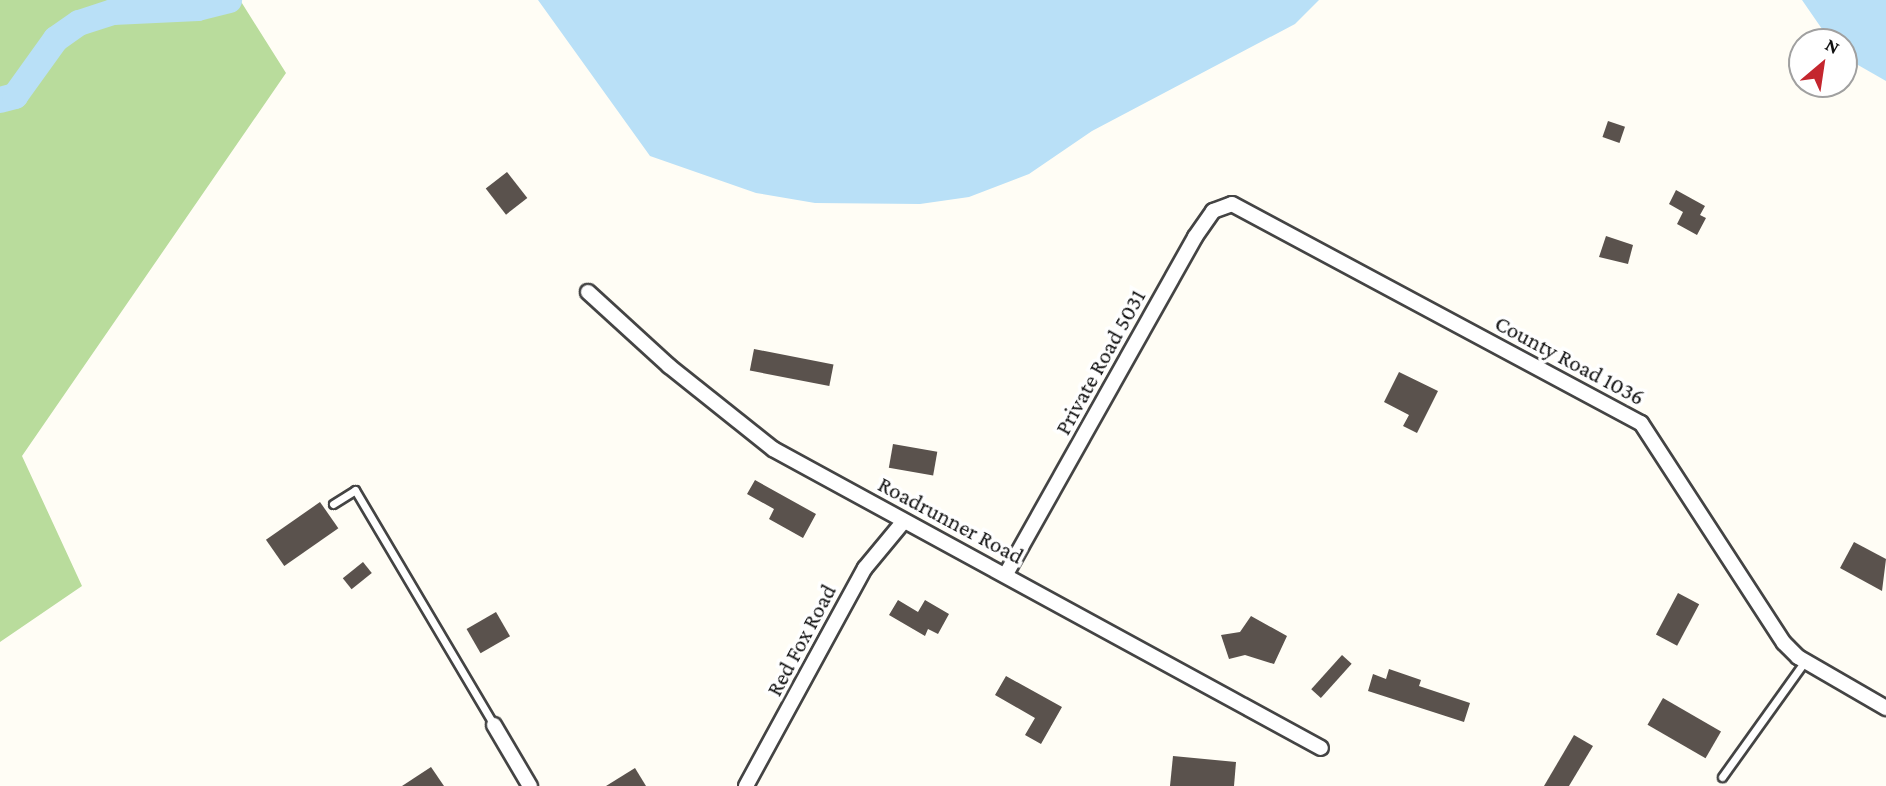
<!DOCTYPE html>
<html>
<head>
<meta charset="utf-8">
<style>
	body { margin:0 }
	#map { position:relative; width:1886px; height:786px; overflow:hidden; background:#fffdf5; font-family:"Crimson Pro",serif }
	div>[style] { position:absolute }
	.forest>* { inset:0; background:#b9dc9c }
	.water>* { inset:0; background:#b9e0f7 }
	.river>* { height:26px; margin:-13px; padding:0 13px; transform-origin:13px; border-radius:13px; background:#b9e0f7 }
	.building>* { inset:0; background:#5a524d; transform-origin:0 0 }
	.roads { filter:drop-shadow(2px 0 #444) drop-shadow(-2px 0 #444) drop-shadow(0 2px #444) drop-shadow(0 -2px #444) }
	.lane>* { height:7px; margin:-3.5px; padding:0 3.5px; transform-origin:3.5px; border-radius:3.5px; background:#fff }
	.street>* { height:14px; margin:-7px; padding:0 7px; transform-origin:7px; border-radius:7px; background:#fff }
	span { translate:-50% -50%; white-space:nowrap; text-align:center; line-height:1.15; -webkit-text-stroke:7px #fff; paint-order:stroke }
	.street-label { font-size:23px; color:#111 }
	.north { position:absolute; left:1788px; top:28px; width:70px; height:70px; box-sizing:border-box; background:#fff; border:2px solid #a0a0a0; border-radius:50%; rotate:29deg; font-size:19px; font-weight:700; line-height:28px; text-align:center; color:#111 }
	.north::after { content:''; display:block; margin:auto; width:24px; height:32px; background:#c4262e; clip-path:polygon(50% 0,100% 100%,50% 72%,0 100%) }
</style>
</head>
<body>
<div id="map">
	<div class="forest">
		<i style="clip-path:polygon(0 0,240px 0,286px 73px,22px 456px,82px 586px,0 642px)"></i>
	</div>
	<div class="water">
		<i style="clip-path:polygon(538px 0,1319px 0,1295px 24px,1092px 131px,1029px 174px,969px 197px,920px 204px,815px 203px,756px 193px,650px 156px)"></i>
		<i style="clip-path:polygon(1802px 0,1886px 0,1886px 81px,1844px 57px,1844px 42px,1831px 42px)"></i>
	</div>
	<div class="river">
		<i style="left:0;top:100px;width:16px;rotate:-15deg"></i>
		<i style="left:15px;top:96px;width:70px;rotate:-54.3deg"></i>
		<i style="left:56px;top:39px;width:28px;rotate:-35deg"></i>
		<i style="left:79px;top:23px;width:36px;rotate:-18deg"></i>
		<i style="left:113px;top:12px;width:85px;rotate:-2.7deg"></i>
		<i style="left:198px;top:8px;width:32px;rotate:-14deg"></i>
	</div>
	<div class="building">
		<i style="left:1608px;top:121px;width:18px;height:17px;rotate:19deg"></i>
		<i style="left:507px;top:172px;width:33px;height:27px;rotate:52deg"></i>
		<i style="clip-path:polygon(1676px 190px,1705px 206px,1700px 215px,1706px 218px,1697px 235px,1677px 224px,1683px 212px,1669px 204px)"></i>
		<i style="clip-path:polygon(1606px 236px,1633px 245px,1628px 264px,1599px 257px)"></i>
		<i style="left:754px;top:349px;width:81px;height:22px;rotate:11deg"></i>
		<i style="clip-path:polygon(1399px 372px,1438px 391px,1417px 433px,1403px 426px,1409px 415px,1384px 402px)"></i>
		<i style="left:893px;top:444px;width:45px;height:24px;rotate:10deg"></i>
		<i style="clip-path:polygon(755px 480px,816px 514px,803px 538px,769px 519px,774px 509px,747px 494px)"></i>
		<i style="left:320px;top:502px;width:32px;height:66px;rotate:55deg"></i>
		<i style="clip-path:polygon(1854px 542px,1886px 559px,1882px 591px,1840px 568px)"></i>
		<i style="left:363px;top:562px;width:14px;height:26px;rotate:51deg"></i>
		<i style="left:1678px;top:593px;width:24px;height:47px;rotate:28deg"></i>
		<i style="clip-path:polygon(898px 600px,918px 612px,925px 600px,949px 614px,938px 634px,928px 629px,925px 636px,889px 615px)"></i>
		<i style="left:496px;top:612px;width:28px;height:34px;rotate:60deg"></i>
		<i style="clip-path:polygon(1251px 616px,1287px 636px,1274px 664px,1245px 655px,1229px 659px,1221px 635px,1240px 632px)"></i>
		<i style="left:1342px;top:655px;width:13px;height:46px;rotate:42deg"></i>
		<i style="clip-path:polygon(1389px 669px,1421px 680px,1419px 686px,1470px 703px,1464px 722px,1368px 691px,1373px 674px,1386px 679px)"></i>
		<i style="clip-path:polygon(1006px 676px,1062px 707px,1041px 744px,1025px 735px,1035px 718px,995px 695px)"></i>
		<i style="left:1663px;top:698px;width:67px;height:31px;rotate:30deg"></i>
		<i style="clip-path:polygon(1574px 735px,1593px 746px,1569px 786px,1544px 786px)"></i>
		<i style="clip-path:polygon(1173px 756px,1236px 762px,1234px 786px,1170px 786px)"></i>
		<i style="clip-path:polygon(431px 767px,444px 786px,402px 786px)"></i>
		<i style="clip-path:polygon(635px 768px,646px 786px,606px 786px)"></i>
	</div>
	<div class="roads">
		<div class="lane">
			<i style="left:333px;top:504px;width:26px;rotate:-32deg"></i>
			<i style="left:355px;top:490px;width:273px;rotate:59.4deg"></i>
			<i style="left:1722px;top:777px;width:143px;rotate:-54.4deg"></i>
		</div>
		<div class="street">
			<i style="left:588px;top:292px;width:110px;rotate:42.4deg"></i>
			<i style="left:669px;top:366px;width:133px;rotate:38.6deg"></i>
			<i style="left:773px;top:449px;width:624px;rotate:28.62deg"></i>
			<i style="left:1006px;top:574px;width:386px;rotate:-60.7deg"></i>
			<i style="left:1195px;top:237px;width:32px;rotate:-55deg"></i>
			<i style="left:1213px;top:211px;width:20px;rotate:-20deg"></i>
			<i style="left:1232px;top:204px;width:464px;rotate:28.2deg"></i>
			<i style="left:1641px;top:423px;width:262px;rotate:57deg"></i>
			<i style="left:1784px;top:643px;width:20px;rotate:45deg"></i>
			<i style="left:1798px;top:657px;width:102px;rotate:30.1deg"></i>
			<i style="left:494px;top:725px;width:71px;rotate:59.5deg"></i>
			<i style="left:746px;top:786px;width:248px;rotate:-61.4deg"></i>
			<i style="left:865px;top:568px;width:61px;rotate:-50.3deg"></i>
		</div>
	</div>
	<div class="street-label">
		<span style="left:1570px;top:360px;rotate:28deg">County Road 1036</span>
		<span style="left:1100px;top:362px;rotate:-61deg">Private Road 5031</span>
		<span style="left:951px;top:520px;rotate:28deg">Roadrunner Road</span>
		<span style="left:801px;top:640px;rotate:-62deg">Red Fox Road</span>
	</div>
	<div class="north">N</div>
</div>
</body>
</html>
